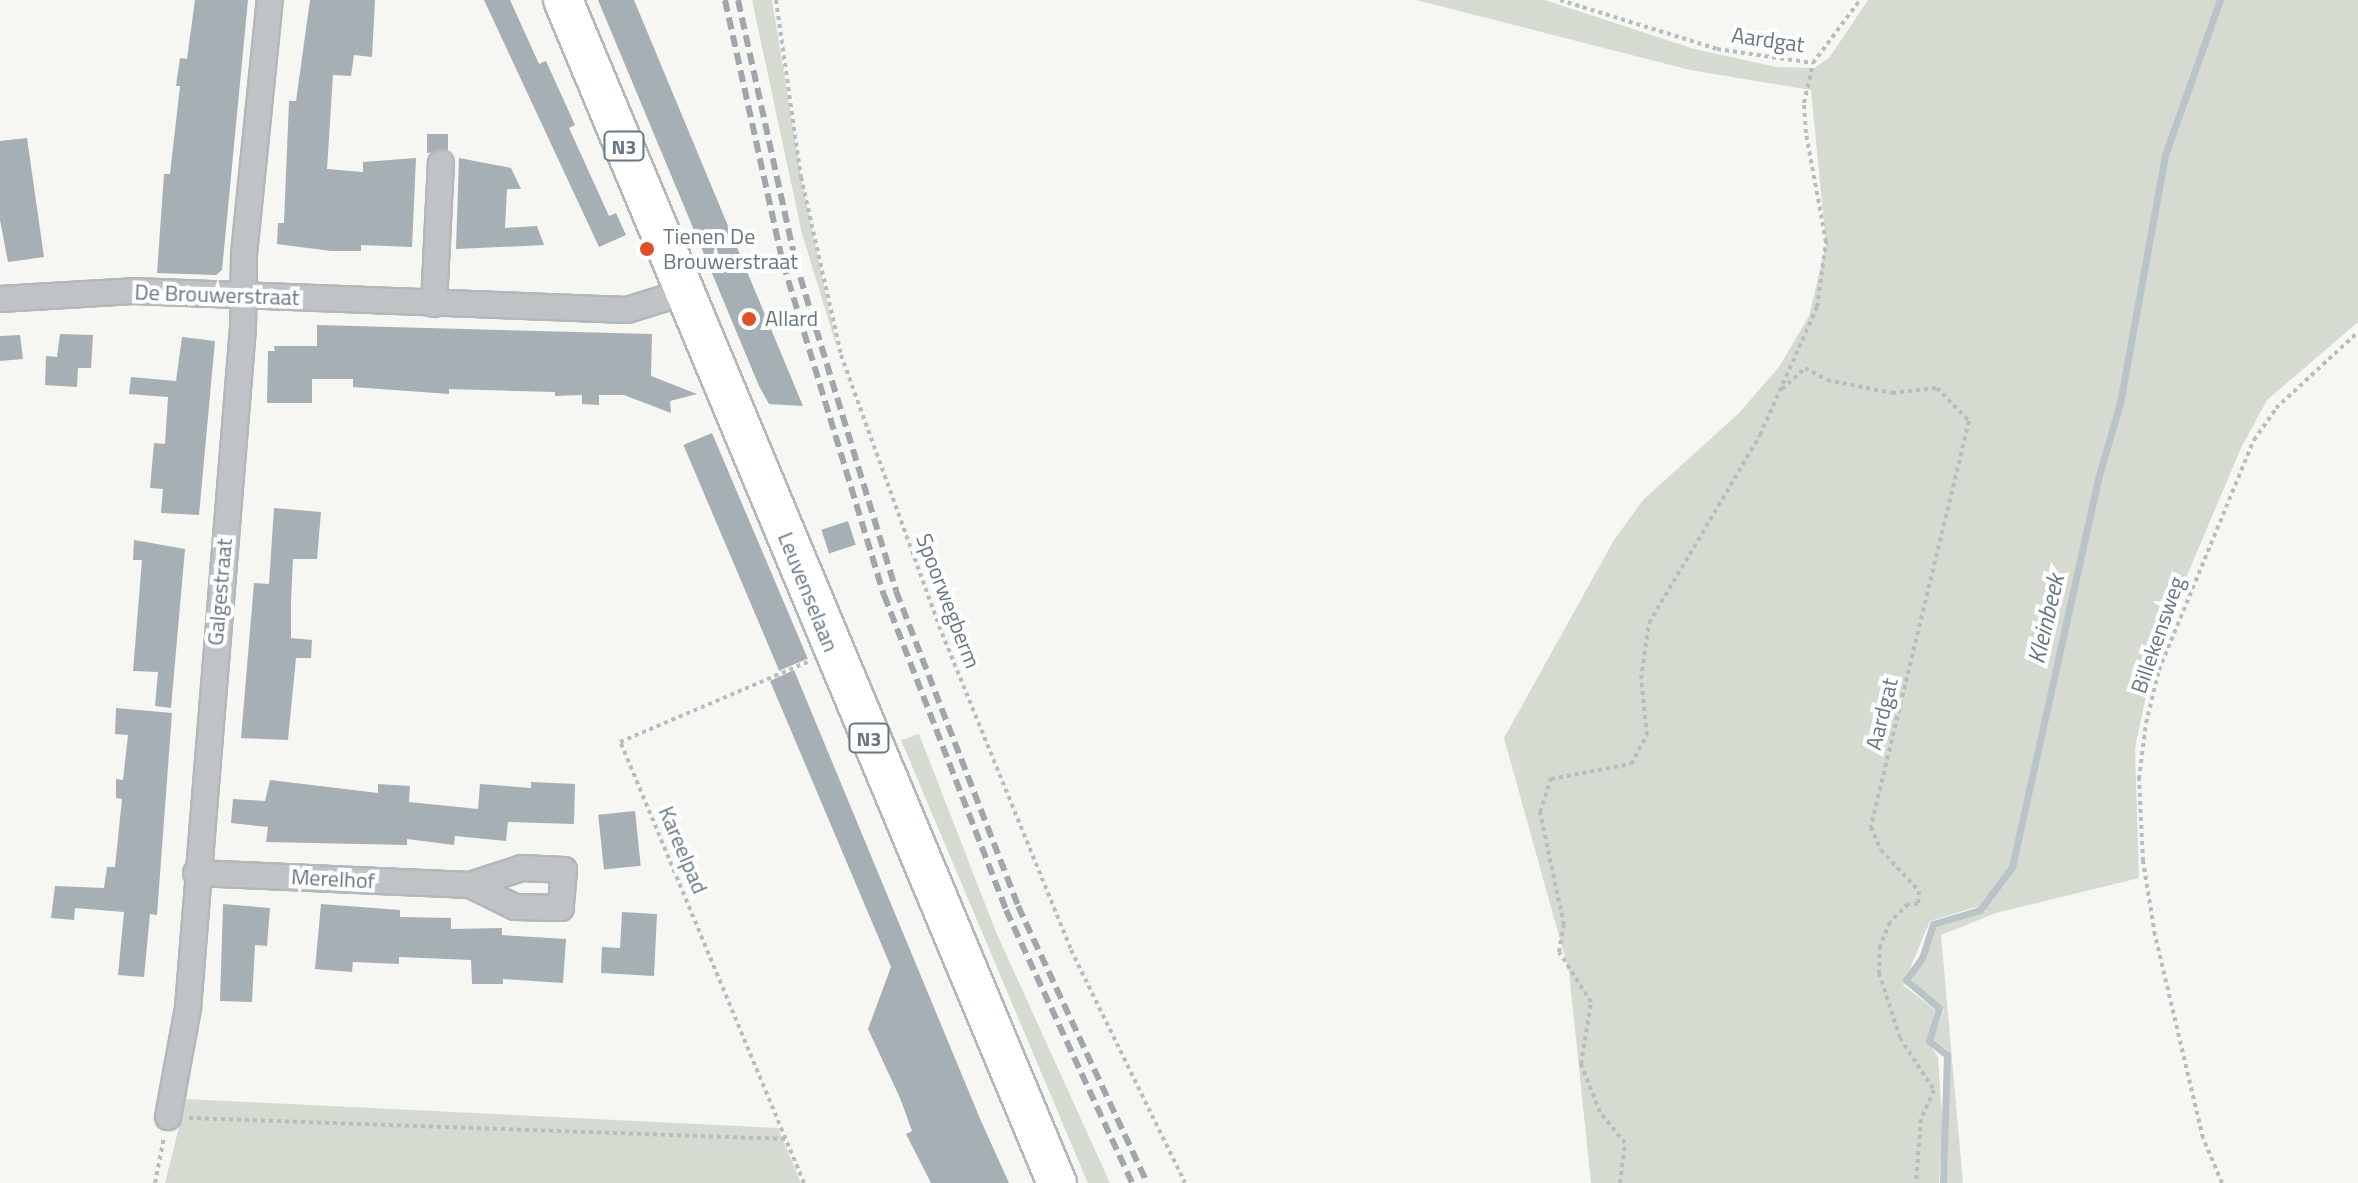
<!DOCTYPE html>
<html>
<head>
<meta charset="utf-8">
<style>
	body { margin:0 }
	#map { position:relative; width:2358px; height:1183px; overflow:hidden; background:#f6f6f3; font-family:"Titillium Web",sans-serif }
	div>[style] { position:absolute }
	.green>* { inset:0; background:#d6dbd2 }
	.stream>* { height:7px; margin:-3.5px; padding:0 3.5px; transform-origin:3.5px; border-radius:3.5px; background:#b8c4c8 }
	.building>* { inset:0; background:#a6afb4; transform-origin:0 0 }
	.path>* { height:4px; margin-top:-2px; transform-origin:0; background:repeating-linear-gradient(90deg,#b9bcbe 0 4px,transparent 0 8px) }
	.roads { filter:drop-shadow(2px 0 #b2b7ba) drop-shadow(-2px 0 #b2b7ba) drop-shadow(0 2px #b2b7ba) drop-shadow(0 -2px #b2b7ba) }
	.minor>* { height:24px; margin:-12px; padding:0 12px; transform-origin:12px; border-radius:12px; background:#bfc3c6 }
	.primary>* { height:38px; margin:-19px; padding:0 19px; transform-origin:19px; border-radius:19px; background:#fff }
	.rail>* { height:6px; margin-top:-3px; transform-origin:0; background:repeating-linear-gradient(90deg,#a0a7ac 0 12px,transparent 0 18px) }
	.dots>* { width:22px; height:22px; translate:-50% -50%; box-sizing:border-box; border:4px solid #fff; border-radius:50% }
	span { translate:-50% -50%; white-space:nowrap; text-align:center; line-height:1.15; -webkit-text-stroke:8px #fff; paint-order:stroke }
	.shield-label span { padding:2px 6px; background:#fff; border:2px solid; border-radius:6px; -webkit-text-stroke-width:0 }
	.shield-label { font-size:20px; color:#667783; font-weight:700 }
	.street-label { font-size:22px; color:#667783 }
	.poi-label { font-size:22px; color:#667783 }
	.left { translate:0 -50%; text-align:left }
	.water-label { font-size:24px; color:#62787f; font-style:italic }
</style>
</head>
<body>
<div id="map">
	<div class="green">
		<i style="clip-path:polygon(752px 0,772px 0,801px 177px,838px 351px,802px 234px)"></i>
		<i style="clip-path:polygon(1416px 0,1545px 0,1694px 49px,1777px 67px,1814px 68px,1829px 58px,1868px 0,2358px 0,2358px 322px,2267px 400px,2241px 448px,2183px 585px,2146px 696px,2135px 748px,2139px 878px,1996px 913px,1941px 935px,1963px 1183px,1947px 1183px,1950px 1063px,1949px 1052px,1933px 1039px,1944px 1010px,1911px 982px,1934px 928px,1987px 911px,1976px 907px,1930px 921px,1903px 985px,1935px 1010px,1927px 1040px,1938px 1057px,1943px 1129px,1939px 1183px,1591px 1183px,1569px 972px,1504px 738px,1614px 540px,1643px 500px,1739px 413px,1779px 367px,1809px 316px,1826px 244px,1811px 90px,1690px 70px)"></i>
		<i style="clip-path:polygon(919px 734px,996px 932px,1110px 1183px,1088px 1183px,1084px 1174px,901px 740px)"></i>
		<i style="clip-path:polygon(186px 1099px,778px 1128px,801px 1183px,165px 1183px)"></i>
	</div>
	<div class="stream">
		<i style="left:1943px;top:1183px;width:128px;rotate:-88.2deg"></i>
		<i style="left:1947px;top:1055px;width:23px;rotate:-142deg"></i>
		<i style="left:1929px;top:1041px;width:34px;rotate:-73deg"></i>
		<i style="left:1939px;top:1008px;width:43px;rotate:-139.7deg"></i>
		<i style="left:1906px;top:980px;width:27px;rotate:-54deg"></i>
		<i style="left:1922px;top:958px;width:36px;rotate:-72deg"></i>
		<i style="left:1933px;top:924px;width:49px;rotate:-16.6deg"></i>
		<i style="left:1980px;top:910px;width:54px;rotate:-53.3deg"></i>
		<i style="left:2012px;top:867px;width:397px;rotate:-77.5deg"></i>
		<i style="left:2098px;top:479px;width:79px;rotate:-73.9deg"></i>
		<i style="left:2120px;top:403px;width:252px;rotate:-79.7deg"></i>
		<i style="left:2165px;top:155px;width:164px;rotate:-70.5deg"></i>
	</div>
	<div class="building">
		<i style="clip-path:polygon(195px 0,248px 0,222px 270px,216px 275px,157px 273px,164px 174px,170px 174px,180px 86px,176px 86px,180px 58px,187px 59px)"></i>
		<i style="clip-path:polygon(310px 0,375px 0,372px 57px,354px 55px,351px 76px,333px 75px,327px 169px,363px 172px,363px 162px,416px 158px,412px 247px,361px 245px,361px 251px,331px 251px,277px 244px,278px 223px,284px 223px,289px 101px,296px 101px)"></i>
		<i style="clip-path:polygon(484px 0,510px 0,539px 64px,546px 61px,575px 125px,569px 128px,609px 216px,616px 213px,626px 235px,599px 247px)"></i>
		<i style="clip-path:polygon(598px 0,634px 0,803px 406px,769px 404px,759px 386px)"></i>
		<i style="clip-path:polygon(427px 134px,448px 134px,448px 150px,427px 153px)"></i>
		<i style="clip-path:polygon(27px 138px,44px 257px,8px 262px,0 220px,0 141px)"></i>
		<i style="clip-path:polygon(459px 158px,511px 168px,521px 189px,507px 189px,505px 228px,537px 226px,544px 245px,456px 249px)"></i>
		<i style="clip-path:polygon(317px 325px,652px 334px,651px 376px,697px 394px,670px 401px,671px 413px,624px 395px,599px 395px,599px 405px,582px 404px,582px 395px,555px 396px,555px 392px,449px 389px,449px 394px,353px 387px,353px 379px,312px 379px,312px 403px,267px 403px,268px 351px,275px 351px,274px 346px,317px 346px)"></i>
		<i style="clip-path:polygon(60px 334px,93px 335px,91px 368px,78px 368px,77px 387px,45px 385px,46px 356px,57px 357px)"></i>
		<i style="clip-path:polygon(20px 335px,23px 359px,0 361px,0 336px)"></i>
		<i style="clip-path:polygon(182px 337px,215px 341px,199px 515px,161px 513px,163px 489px,150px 488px,154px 443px,165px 444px,168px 397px,129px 394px,131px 377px,176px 381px)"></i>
		<i style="left:712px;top:433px;width:245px;height:31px;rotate:67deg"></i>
		<i style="clip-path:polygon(274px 508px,321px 512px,317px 559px,293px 559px,291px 601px,291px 638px,312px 640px,311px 658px,296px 658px,288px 740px,241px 738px,254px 583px,269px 584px)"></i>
		<i style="left:848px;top:521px;width:25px;height:28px;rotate:72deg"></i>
		<i style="clip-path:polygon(134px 540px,185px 549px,171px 708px,155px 706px,158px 672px,133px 671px,142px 560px,133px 560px)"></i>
		<i style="clip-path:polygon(794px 670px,981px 1121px,1009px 1183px,931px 1183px,906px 1134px,912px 1131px,900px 1098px,868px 1029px,891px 967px,770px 681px)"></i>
		<i style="clip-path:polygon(116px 708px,172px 713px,157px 915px,150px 914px,144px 977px,118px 975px,124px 912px,75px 908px,74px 920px,51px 918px,55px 886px,104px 888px,107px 867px,115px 867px,122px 799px,116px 798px,116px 779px,123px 780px,128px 735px,115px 734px)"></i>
		<i style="clip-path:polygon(270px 780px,378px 793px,378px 784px,410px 786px,409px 802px,478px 809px,480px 784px,531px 788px,531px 782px,575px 784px,574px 824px,508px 822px,506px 841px,455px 836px,454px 845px,407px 839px,407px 845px,266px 842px,268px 827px,231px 823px,233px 799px,265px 801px)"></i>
		<i style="left:635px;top:811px;width:55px;height:37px;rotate:84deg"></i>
		<i style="clip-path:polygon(223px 904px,270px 908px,267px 946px,255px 945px,252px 1002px,220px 1001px)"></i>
		<i style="clip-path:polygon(321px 904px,400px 910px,400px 917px,451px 918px,451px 929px,502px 928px,502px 935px,566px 939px,563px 983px,503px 979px,503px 984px,472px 984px,471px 960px,399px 957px,399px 964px,353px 962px,352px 972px,315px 969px)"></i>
		<i style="clip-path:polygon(622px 912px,657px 914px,654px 976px,601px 973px,602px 947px,620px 948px)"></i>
	</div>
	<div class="path">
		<i style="left:776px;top:0;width:179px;rotate:82deg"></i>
		<i style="left:801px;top:177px;width:182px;rotate:77.3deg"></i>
		<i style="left:841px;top:355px;width:288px;rotate:70.1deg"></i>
		<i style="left:939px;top:626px;width:350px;rotate:67.8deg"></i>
		<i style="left:1071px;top:950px;width:259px;rotate:63.9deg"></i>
		<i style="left:1560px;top:0;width:164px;rotate:17.3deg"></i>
		<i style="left:1717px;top:49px;width:97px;rotate:8.3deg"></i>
		<i style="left:1813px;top:63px;width:79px;rotate:-53.3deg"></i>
		<i style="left:1782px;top:389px;width:31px;rotate:-42deg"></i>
		<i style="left:1805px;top:368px;width:25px;rotate:29deg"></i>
		<i style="left:1827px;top:380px;width:66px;rotate:11.3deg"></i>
		<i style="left:1892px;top:393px;width:45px;rotate:-6.3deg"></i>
		<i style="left:1937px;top:388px;width:46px;rotate:45.9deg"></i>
		<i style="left:1969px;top:421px;width:418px;rotate:103.6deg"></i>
		<i style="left:1871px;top:827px;width:25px;rotate:67deg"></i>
		<i style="left:1881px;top:850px;width:56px;rotate:47.2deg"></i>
		<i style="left:1919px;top:891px;width:13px;rotate:94deg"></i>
		<i style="left:1918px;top:904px;width:10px;rotate:180deg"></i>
		<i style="left:1908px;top:904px;width:25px;rotate:135deg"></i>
		<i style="left:1890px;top:922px;width:26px;rotate:113deg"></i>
		<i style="left:1880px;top:946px;width:27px;rotate:92deg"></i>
		<i style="left:1879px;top:973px;width:68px;rotate:72.1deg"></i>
		<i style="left:1900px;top:1038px;width:62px;rotate:56.8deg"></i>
		<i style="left:1934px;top:1090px;width:32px;rotate:114deg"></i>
		<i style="left:1921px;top:1119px;width:64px;rotate:94.5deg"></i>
		<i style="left:189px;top:1118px;width:597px;rotate:2.01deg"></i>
		<i style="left:155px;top:1183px;width:47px;rotate:-78.9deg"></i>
		<i style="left:804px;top:1183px;width:478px;rotate:-112.6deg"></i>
		<i style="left:620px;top:742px;width:204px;rotate:-23.1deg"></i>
		<i style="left:1620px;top:1183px;width:40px;rotate:-82.9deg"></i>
		<i style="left:1625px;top:1143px;width:40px;rotate:-129deg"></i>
		<i style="left:1600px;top:1112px;width:52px;rotate:-111.6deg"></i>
		<i style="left:1581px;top:1064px;width:63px;rotate:-80.8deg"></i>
		<i style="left:1591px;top:1002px;width:59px;rotate:-122.6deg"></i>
		<i style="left:1559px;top:952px;width:27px;rotate:-80deg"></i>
		<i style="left:1564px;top:925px;width:116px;rotate:-102deg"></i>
		<i style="left:1540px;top:812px;width:35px;rotate:-72deg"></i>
		<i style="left:1551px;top:779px;width:81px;rotate:-10.6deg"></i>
		<i style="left:1631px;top:764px;width:33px;rotate:-61deg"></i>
		<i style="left:1647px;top:735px;width:56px;rotate:-96.1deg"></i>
		<i style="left:1641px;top:679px;width:57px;rotate:-81.9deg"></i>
		<i style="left:1649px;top:623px;width:218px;rotate:-59.4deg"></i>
		<i style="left:1760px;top:435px;width:140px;rotate:-66deg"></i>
		<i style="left:1817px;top:307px;width:66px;rotate:-82.1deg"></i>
		<i style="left:1826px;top:242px;width:111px;rotate:-100.4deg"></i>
		<i style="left:1806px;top:133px;width:30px;rotate:-94deg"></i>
		<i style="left:1804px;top:103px;width:41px;rotate:-77.3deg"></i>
		<i style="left:2222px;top:1183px;width:49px;rotate:-112.9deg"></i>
		<i style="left:2203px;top:1138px;width:209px;rotate:-103.3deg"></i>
		<i style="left:2155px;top:935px;width:75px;rotate:-99.2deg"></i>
		<i style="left:2143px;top:861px;width:82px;rotate:-92.8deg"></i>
		<i style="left:2139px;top:779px;width:56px;rotate:-82.9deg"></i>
		<i style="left:2146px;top:723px;width:55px;rotate:-76.2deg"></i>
		<i style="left:2159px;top:670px;width:249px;rotate:-67.6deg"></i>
		<i style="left:2254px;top:440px;width:39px;rotate:-55deg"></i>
		<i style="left:2276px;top:408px;width:112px;rotate:-42.8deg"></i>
	</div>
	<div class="roads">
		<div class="minor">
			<i style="left:0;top:299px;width:133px;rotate:-3.4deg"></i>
			<i style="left:133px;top:291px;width:494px;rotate:2.2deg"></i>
			<i style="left:627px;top:310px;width:61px;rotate:-17.2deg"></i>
			<i style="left:434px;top:304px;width:141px;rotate:-87.2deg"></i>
			<i style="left:196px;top:873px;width:274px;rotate:2.5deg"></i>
			<i style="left:470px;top:885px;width:55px;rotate:-18.1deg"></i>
			<i style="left:522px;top:868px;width:42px;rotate:2.7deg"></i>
			<i style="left:564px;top:870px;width:38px;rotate:95deg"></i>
			<i style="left:561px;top:908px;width:46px;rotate:-178.8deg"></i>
			<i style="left:515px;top:907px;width:50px;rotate:-153.9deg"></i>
			<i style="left:168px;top:1117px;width:111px;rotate:-79.6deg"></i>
			<i style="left:188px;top:1008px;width:682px;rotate:-85.38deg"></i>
			<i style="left:243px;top:328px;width:74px;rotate:-89.2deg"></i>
			<i style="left:244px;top:254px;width:255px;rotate:-84.2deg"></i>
		</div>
		<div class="primary">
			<i style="left:563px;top:0;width:1282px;rotate:67.34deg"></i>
		</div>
	</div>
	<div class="rail">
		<i style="left:725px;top:0;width:269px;rotate:77.6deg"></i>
		<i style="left:783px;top:263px;width:347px;rotate:73.1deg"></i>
		<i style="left:884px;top:595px;width:338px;rotate:68.8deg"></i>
		<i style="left:1006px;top:910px;width:301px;rotate:65.2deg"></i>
		<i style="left:738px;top:0;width:266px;rotate:77.6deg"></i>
		<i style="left:795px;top:260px;width:346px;rotate:73deg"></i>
		<i style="left:896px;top:591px;width:338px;rotate:68.8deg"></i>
		<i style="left:1018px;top:906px;width:306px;rotate:65deg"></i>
	</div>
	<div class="dots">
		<i style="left:647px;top:249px;background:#de4f2b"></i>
		<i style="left:749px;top:319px;background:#de4f2b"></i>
	</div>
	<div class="shield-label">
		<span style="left:624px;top:146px">N3</span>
		<span style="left:869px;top:738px">N3</span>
	</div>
	<div class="street-label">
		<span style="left:1768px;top:40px;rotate:8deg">Aardgat</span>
		<span style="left:217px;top:295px;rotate:2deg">De Brouwerstraat</span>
		<span style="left:220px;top:592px;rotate:-85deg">Galgestraat</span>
		<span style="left:808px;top:592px;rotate:68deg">Leuvenselaan</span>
		<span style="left:948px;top:601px;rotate:69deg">Spoorwegberm</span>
		<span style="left:2158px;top:635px;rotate:-71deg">Billekensweg</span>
		<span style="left:1882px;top:714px;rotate:-76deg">Aardgat</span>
		<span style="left:683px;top:850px;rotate:67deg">Kareelpad</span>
		<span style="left:333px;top:879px;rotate:3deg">Merelhof</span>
	</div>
	<div class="poi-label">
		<span class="left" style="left:663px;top:249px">Tienen De<br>Brouwerstraat</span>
		<span class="left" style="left:765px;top:319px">Allard</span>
	</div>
	<div class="water-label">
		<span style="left:2046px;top:619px;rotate:-77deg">Kleinbeek</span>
	</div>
</div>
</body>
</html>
